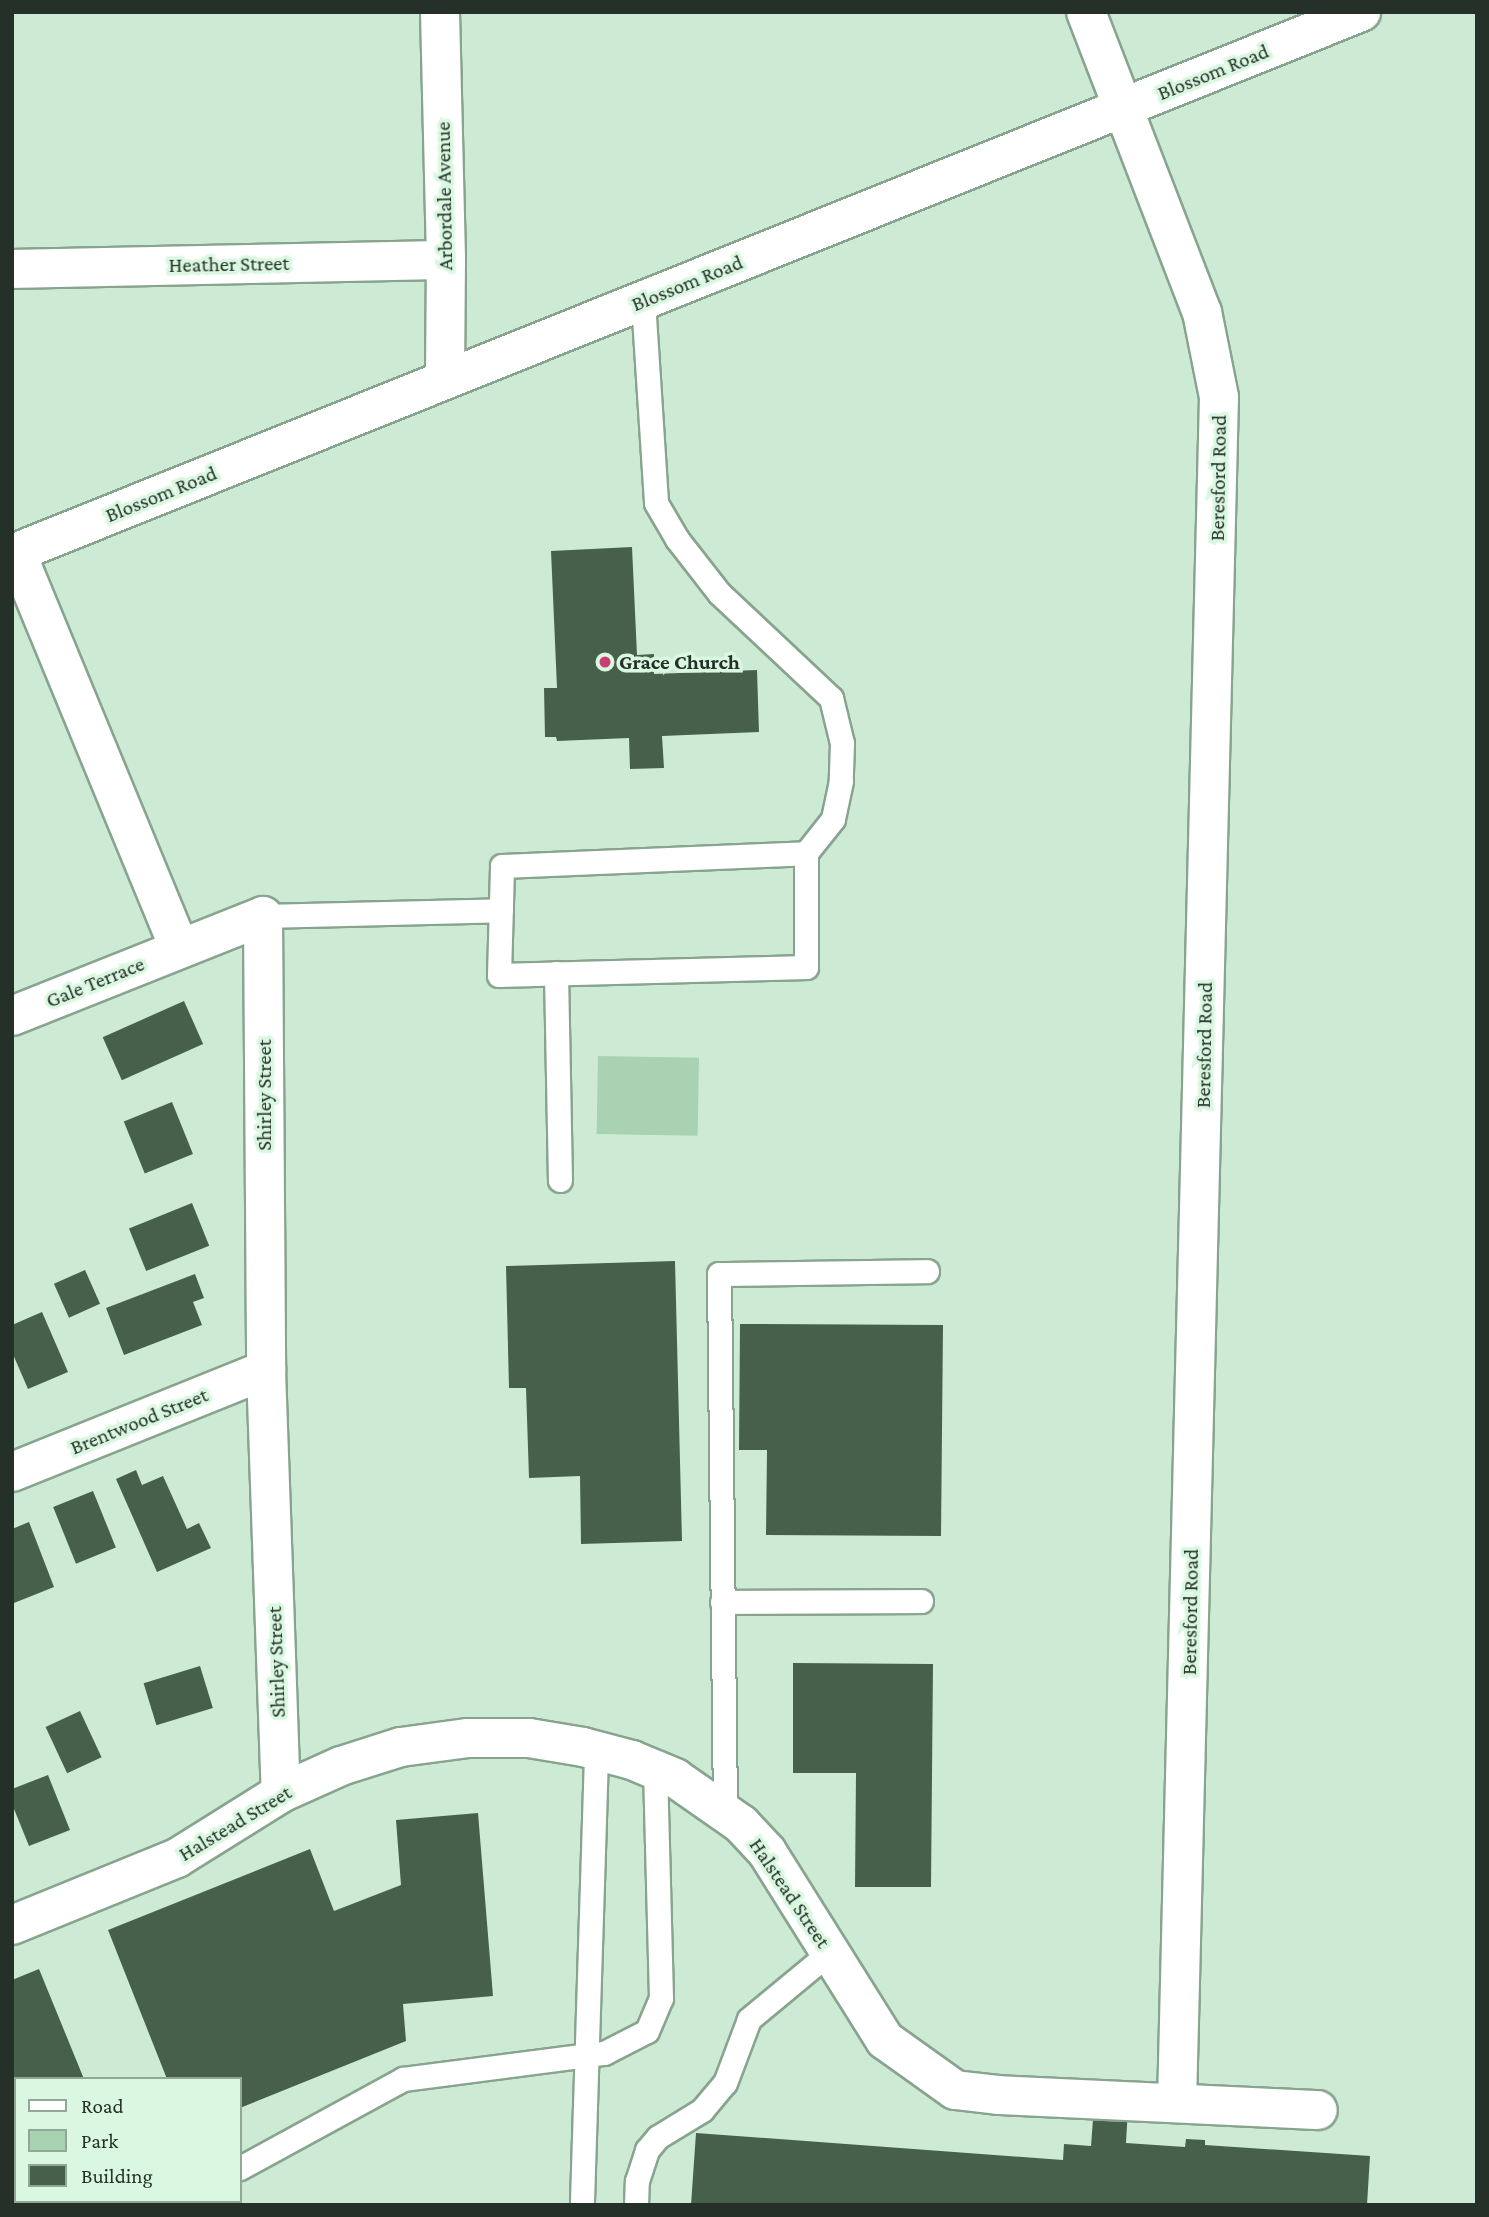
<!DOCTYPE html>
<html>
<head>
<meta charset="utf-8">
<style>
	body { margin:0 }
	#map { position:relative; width:1489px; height:2217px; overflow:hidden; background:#cdebd4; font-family:"Crimson Pro",serif }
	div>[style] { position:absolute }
	.green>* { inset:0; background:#a8d2b2; transform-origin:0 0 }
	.building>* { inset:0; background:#46604c; transform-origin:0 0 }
	.roads { filter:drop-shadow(2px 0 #88a48e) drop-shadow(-2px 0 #88a48e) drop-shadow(0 2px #88a48e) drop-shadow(0 -2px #88a48e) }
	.lane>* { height:23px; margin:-11.5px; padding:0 11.5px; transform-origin:11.5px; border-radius:11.5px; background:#fff }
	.street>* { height:38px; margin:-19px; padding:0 19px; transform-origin:19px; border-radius:19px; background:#fff }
	.secondary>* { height:38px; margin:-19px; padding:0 19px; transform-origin:19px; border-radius:19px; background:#fff }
	.dots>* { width:19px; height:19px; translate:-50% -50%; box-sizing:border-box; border:4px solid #daf8e1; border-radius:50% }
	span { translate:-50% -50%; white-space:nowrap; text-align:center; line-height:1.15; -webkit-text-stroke:7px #daf8e1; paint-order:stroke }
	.street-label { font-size:21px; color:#253128 }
	.poi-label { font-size:21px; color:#253128; font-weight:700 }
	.left { translate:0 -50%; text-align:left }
	.frame { position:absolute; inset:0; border:14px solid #253128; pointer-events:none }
	.legend { position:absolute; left:14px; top:2077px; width:228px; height:126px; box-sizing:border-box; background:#daf8e1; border:2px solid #92a897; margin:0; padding:9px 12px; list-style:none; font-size:21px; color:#253128 }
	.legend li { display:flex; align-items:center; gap:14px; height:35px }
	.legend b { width:35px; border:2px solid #92a897 }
</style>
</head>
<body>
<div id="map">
	<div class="green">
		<i style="left:598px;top:1056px;width:101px;height:78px;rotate:1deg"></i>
	</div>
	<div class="building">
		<i style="clip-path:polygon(632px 547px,637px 655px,654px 654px,654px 674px,757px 670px,759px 732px,662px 736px,664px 768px,630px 769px,629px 738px,557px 741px,556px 737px,545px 737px,544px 688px,557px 688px,551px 551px)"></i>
		<i style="left:184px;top:1001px;width:47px;height:89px;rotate:66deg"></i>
		<i style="left:172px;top:1102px;width:56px;height:52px;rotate:68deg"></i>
		<i style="left:192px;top:1203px;width:46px;height:68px;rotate:68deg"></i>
		<i style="clip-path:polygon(675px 1261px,682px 1541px,581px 1544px,580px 1476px,529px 1478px,526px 1388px,509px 1388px,506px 1266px)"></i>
		<i style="left:85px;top:1270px;width:37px;height:34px;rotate:66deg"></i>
		<i style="clip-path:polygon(195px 1274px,204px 1298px,193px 1302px,202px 1325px,124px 1355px,106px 1308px)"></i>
		<i style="clip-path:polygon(42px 1312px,68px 1372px,28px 1389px,12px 1352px,12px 1325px)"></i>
		<i style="clip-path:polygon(740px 1324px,943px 1325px,941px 1536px,766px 1535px,767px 1450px,739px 1450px)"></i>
		<i style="clip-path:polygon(136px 1470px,142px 1485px,163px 1476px,187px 1529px,199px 1523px,211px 1548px,157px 1572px,116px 1479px)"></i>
		<i style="left:93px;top:1491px;width:61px;height:43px;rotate:68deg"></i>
		<i style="clip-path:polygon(29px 1522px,54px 1587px,14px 1603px,12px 1529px)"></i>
		<i style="clip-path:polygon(793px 1663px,933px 1664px,931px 1887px,855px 1887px,856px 1773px,793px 1773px)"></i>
		<i style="left:200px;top:1666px;width:44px;height:59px;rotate:73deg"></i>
		<i style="left:80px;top:1711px;width:51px;height:38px;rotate:65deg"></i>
		<i style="clip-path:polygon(48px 1775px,70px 1830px,29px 1846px,12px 1804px,12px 1789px)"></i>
		<i style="clip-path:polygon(478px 1813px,493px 1996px,403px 2004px,406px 2041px,240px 2108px,240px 2079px,167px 2079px,108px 1930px,310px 1849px,334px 1911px,401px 1885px,396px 1820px)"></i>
		<i style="clip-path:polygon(39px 1969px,84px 2079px,16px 2079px,16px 2198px,12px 2199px,12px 1980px)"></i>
		<i style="clip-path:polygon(1094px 2106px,1128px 2108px,1126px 2143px,1185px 2147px,1186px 2139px,1205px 2140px,1205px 2145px,1370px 2156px,1367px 2205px,691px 2205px,696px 2133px,1063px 2160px,1064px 2144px,1091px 2146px)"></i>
	</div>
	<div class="roads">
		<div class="lane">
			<i style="left:643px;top:301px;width:202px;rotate:86.3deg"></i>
			<i style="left:656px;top:503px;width:42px;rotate:59.7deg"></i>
			<i style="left:677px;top:539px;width:68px;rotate:52.1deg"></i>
			<i style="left:719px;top:593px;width:154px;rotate:43.2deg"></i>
			<i style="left:831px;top:698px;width:46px;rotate:76.3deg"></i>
			<i style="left:842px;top:743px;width:38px;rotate:92deg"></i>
			<i style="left:841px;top:781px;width:39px;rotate:102deg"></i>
			<i style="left:833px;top:819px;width:43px;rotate:128.5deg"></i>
			<i style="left:806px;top:853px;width:114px;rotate:90deg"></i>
			<i style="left:806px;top:967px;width:307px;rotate:178.5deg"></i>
			<i style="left:499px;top:975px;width:109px;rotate:-88.4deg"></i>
			<i style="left:502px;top:866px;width:304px;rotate:-2.4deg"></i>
			<i style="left:263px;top:916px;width:238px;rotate:-1.4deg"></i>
			<i style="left:556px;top:973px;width:207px;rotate:88.9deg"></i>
			<i style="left:722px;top:1602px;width:199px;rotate:-0.3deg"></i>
			<i style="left:725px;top:1811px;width:537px;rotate:-90.64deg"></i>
			<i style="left:719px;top:1274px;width:208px;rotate:-0.8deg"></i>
			<i style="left:240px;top:2168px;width:186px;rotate:-28.6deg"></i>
			<i style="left:403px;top:2079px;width:203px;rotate:-7.4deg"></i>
			<i style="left:604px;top:2053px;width:48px;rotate:-27.1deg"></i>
			<i style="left:647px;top:2031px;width:36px;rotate:-67deg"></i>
			<i style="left:661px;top:1998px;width:228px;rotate:-91.5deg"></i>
			<i style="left:582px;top:2201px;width:451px;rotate:-88.2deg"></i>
			<i style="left:636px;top:2205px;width:24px;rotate:-88deg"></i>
			<i style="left:637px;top:2181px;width:33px;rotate:-72deg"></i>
			<i style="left:647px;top:2150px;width:17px;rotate:-50deg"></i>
			<i style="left:658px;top:2137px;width:52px;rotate:-31.5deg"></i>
			<i style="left:702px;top:2110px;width:35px;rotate:-50deg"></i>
			<i style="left:725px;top:2083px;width:68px;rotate:-69.4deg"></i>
			<i style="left:749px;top:2019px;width:105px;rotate:-39.6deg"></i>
		</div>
		<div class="street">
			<i style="left:440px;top:12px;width:248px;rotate:88.6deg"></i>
			<i style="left:446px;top:260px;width:120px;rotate:90.5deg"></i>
			<i style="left:1086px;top:12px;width:322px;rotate:68.9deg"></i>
			<i style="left:1202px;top:312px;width:87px;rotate:78.7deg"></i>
			<i style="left:1219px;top:397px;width:1706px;rotate:91.41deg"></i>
			<i style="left:12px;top:269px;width:434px;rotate:-1.2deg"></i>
			<i style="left:16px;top:552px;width:428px;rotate:67.6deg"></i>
			<i style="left:12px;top:1016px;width:270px;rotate:-21.7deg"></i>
			<i style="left:263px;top:916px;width:454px;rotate:89.6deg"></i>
			<i style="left:266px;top:1370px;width:423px;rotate:88deg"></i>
			<i style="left:12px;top:1472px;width:274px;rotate:-21.9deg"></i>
			<i style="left:12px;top:1925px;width:178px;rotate:-22.1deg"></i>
			<i style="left:177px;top:1858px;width:123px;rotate:-32deg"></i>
			<i style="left:281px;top:1793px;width:66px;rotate:-24.2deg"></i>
			<i style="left:341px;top:1766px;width:63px;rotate:-17.6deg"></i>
			<i style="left:401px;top:1747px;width:68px;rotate:-7.7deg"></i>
			<i style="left:468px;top:1738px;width:61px"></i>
			<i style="left:529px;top:1738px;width:55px;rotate:9.5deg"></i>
			<i style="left:583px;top:1747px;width:51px;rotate:14.9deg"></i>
			<i style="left:632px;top:1760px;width:47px;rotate:22.7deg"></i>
			<i style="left:675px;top:1778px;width:80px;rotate:34.9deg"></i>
			<i style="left:741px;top:1824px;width:38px;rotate:47deg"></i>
			<i style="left:767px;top:1852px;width:222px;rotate:57.9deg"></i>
			<i style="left:885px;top:2040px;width:86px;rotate:35.5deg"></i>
			<i style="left:955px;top:2090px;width:43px;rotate:6.6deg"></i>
			<i style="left:998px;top:2095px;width:320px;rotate:2.7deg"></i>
		</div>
		<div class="secondary">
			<i style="left:12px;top:554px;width:1454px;rotate:-21.89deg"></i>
		</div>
	</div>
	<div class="dots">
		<i style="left:605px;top:662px;background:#c93d70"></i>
	</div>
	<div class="street-label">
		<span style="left:1213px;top:72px;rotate:-22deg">Blossom Road</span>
		<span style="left:444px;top:196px;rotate:-91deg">Arbordale Avenue</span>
		<span style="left:229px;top:264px;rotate:-1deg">Heather Street</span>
		<span style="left:687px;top:283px;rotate:-22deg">Blossom Road</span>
		<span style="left:1218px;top:478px;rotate:-89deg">Beresford Road</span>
		<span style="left:161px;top:494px;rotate:-22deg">Blossom Road</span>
		<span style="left:95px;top:982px;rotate:-22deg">Gale Terrace</span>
		<span style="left:1204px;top:1045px;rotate:-89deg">Beresford Road</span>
		<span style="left:264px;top:1095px;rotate:-90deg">Shirley Street</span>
		<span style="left:139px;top:1421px;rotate:-22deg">Brentwood Street</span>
		<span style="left:1190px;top:1612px;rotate:-89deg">Beresford Road</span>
		<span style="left:276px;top:1662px;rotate:-92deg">Shirley Street</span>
		<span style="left:235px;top:1823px;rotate:-31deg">Halstead Street</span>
		<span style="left:790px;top:1893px;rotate:56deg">Halstead Street</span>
	</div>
	<div class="poi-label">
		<span class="left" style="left:619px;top:662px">Grace Church</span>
	</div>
	<div class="frame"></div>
	<ul class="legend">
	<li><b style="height:9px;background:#fff"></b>Road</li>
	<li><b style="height:19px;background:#a8d2b2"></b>Park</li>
	<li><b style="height:19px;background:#46604c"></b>Building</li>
	</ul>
</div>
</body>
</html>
